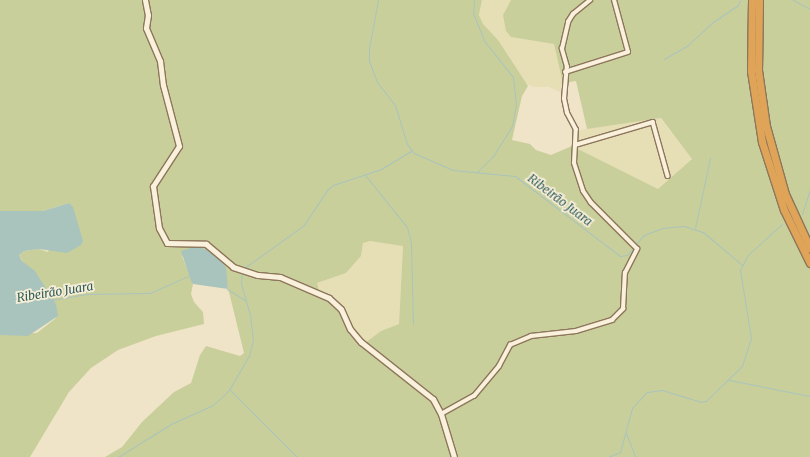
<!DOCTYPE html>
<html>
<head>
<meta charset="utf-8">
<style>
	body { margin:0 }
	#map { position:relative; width:810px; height:457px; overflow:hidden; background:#f0e4c8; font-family:Merriweather,serif }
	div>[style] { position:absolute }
	.farmland>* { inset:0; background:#e6deb5 }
	.green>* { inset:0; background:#c9cf9b }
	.water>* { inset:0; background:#a9c4bc }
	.stream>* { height:1px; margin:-0.5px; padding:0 0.5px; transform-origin:0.5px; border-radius:0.5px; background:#a9c4bc }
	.roads { filter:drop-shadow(1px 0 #8d765c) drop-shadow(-1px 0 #8d765c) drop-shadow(0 1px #8d765c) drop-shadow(0 -1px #8d765c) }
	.street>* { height:3.5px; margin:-1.75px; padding:0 1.75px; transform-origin:1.75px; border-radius:1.75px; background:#faf1dc }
	.secondary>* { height:5px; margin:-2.5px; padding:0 2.5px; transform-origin:2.5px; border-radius:2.5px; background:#faf1dc }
	.highway>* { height:7px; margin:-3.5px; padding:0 3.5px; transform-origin:3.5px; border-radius:3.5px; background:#e0a458 }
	span { translate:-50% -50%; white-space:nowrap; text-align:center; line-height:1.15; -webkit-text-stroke:3.5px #f7eed8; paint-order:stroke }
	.water-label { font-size:12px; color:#2f5d5a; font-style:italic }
</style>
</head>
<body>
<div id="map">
	<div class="farmland">
		<i style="clip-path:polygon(482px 0,511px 0,503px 15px,511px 37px,554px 44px,563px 81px,560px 92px,549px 87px,533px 87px,524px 82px,498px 40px,483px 24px,479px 15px)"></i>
		<i style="clip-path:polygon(660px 118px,692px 159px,658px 189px,572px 146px,579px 130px)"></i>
		<i style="clip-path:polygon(370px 241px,403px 245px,399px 324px,381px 331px,365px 343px,358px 344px,349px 333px,339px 308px,319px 290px,317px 283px,346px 273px,361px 256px,363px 243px)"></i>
	</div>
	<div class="green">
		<i style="clip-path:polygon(evenodd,0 0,482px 0,479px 15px,483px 24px,498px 40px,528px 86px,522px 96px,512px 140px,530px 144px,536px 150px,551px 155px,572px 146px,658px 189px,692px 159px,661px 118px,587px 129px,576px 81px,563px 83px,554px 44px,511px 37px,506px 31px,503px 15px,511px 0,810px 0,810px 457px,105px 457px,122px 447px,142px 422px,174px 392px,191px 383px,200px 355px,206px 346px,240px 356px,244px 353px,226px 280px,226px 268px,182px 256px,193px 284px,191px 294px,194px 302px,203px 312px,204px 324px,156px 336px,118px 350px,91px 368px,69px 392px,30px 457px,0 457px,0 335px,37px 333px,56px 318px,19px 255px,24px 251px,39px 249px,48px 252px,69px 203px,43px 211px,0 211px,0 0,370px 241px,403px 246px,399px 324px,381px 331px,365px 343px,358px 344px,349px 333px,335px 299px,324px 295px,319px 290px,317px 283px,346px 273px,361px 256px,363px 243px,370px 241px)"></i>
	</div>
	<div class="water">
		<i style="clip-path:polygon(69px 203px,73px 207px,83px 241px,81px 245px,67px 253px,39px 249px,24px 251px,19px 255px,22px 261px,35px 271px,56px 304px,58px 316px,28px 336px,0 335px,0 211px,43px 211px)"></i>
		<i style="clip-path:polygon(197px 246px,207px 250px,221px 260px,226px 268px,228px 289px,193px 284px,191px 281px,181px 251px)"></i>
	</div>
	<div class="stream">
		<i style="left:378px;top:0;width:49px;rotate:100.6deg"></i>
		<i style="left:369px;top:48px;width:13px;rotate:90deg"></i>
		<i style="left:369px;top:61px;width:22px;rotate:69deg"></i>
		<i style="left:377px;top:82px;width:29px;rotate:52deg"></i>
		<i style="left:395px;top:105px;width:41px;rotate:72.9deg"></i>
		<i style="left:407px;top:144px;width:11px;rotate:52deg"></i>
		<i style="left:414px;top:153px;width:43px;rotate:23.6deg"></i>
		<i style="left:453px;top:170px;width:62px;rotate:5.5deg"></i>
		<i style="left:515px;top:176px;width:132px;rotate:37.3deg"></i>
		<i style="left:620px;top:256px;width:7px;rotate:-8deg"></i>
		<i style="left:627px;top:255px;width:26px;rotate:-50deg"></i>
		<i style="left:644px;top:235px;width:19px;rotate:-21deg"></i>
		<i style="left:662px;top:228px;width:22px;rotate:-5deg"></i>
		<i style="left:684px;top:226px;width:20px;rotate:18deg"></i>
		<i style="left:703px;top:232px;width:51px;rotate:40.2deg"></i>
		<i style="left:474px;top:0;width:13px;rotate:94deg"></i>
		<i style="left:473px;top:13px;width:31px;rotate:68deg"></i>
		<i style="left:485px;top:42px;width:45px;rotate:51.3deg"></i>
		<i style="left:513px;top:77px;width:27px;rotate:84deg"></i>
		<i style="left:516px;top:104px;width:22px;rotate:100deg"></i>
		<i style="left:512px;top:126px;width:36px;rotate:122deg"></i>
		<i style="left:493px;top:156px;width:23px;rotate:135deg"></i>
		<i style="left:793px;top:0;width:19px;rotate:28deg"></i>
		<i style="left:664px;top:59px;width:28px;rotate:-30deg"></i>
		<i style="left:688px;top:45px;width:34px;rotate:-43deg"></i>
		<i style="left:713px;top:22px;width:30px;rotate:-34deg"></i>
		<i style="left:738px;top:5px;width:5px;rotate:-68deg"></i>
		<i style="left:365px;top:175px;width:67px;rotate:51.1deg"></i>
		<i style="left:407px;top:227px;width:16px;rotate:76deg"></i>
		<i style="left:411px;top:243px;width:81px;rotate:88.6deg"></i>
		<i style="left:802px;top:214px;width:26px;rotate:-72deg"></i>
		<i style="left:695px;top:228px;width:72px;rotate:-77.9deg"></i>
		<i style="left:243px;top:269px;width:75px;rotate:-35.8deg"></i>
		<i style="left:304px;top:225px;width:42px;rotate:-56.7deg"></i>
		<i style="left:327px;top:190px;width:8px;rotate:-40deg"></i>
		<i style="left:333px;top:185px;width:51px;rotate:-18.4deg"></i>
		<i style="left:381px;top:169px;width:35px;rotate:-31deg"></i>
		<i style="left:227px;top:289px;width:22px;rotate:32deg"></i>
		<i style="left:52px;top:300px;width:35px;rotate:-10deg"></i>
		<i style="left:86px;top:294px;width:64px;rotate:-0.9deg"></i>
		<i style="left:150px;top:293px;width:42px;rotate:-24.1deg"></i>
		<i style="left:729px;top:380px;width:83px;rotate:11.2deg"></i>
		<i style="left:230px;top:390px;width:95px;rotate:45deg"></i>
		<i style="left:626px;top:433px;width:26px;rotate:69deg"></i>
		<i style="left:118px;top:457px;width:62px;rotate:-31.9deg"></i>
		<i style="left:171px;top:424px;width:46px;rotate:-24.3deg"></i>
		<i style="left:213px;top:405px;width:22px;rotate:-43deg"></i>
		<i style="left:229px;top:390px;width:39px;rotate:-60deg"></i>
		<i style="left:249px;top:356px;width:16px;rotate:-76deg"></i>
		<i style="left:253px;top:340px;width:25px;rotate:-97deg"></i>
		<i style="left:250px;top:315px;width:33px;rotate:-106deg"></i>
		<i style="left:241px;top:283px;width:12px;rotate:-85deg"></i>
		<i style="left:608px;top:457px;width:13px;rotate:-23deg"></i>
		<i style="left:620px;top:452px;width:46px;rotate:-74.7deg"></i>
		<i style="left:632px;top:408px;width:22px;rotate:-47deg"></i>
		<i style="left:647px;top:392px;width:15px;rotate:-8deg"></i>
		<i style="left:662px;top:390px;width:41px;rotate:17.1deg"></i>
		<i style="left:701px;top:402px;width:5px;rotate:-11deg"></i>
		<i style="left:706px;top:401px;width:50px;rotate:-44.2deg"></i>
		<i style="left:742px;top:366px;width:29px;rotate:-72deg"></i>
		<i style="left:751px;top:338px;width:69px;rotate:-99.2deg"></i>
		<i style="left:740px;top:270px;width:17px;rotate:-62deg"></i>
		<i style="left:748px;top:255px;width:46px;rotate:-42.4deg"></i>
	</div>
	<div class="roads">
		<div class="street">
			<i style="left:565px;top:72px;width:66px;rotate:-17.6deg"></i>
			<i style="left:628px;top:52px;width:54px;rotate:-105.1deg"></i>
			<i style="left:575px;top:145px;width:81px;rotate:-16.4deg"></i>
			<i style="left:653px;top:122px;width:56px;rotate:74.5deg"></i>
			<i style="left:441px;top:414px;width:38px;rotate:-29deg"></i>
			<i style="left:474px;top:396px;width:39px;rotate:-50deg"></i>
			<i style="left:499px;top:366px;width:24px;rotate:-62deg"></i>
			<i style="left:510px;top:345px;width:23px;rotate:-23deg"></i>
			<i style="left:531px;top:336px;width:45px;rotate:-6.3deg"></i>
			<i style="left:576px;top:331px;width:38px;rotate:-17deg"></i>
			<i style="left:612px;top:320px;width:16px;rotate:-45deg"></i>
			<i style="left:623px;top:309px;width:36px;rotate:-87deg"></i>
			<i style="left:625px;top:273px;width:27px;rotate:-63deg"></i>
			<i style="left:637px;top:249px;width:65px;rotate:-135deg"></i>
			<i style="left:591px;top:203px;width:14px;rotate:-124deg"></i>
			<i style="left:583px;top:191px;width:29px;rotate:-108deg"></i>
			<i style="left:574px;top:163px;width:33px;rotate:-87deg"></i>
			<i style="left:576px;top:130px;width:19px;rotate:-118deg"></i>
			<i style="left:567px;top:113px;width:14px;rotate:-102deg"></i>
			<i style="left:564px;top:99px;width:32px;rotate:-85deg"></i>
			<i style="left:567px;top:67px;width:19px;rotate:-106deg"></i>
			<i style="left:562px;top:49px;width:28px;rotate:-77deg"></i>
			<i style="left:568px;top:22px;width:9px;rotate:-58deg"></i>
			<i style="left:573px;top:14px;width:22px;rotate:-39deg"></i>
		</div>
		<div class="secondary">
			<i style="left:145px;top:0;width:15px;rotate:79deg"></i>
			<i style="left:148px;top:15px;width:13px;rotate:99deg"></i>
			<i style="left:146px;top:28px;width:36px;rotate:67deg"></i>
			<i style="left:160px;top:61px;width:24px;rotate:83deg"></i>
			<i style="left:163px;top:85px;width:63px;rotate:75.3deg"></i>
			<i style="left:179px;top:146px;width:48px;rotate:123deg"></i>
			<i style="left:153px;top:186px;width:42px;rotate:81.9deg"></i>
			<i style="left:159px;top:228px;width:17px;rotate:62deg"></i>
			<i style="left:167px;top:243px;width:39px;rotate:1deg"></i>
			<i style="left:206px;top:244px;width:35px;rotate:40deg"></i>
			<i style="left:233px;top:267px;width:26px;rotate:18deg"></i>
			<i style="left:258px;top:275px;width:22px;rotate:5deg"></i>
			<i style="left:280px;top:277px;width:53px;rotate:23.2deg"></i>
			<i style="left:329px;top:298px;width:16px;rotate:43deg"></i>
			<i style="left:341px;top:309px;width:22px;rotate:66deg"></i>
			<i style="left:350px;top:329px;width:17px;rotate:50deg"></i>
			<i style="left:361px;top:342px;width:92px;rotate:38.4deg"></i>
			<i style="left:433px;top:399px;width:17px;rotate:62deg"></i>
			<i style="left:441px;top:414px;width:45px;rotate:73.2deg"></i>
		</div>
		<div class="highway">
			<i style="left:752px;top:0;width:71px;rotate:90.8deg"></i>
			<i style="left:751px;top:71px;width:72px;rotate:81.2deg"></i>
			<i style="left:762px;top:142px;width:71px;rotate:72.1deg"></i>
			<i style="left:784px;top:210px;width:59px;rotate:63.9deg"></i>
			<i style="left:759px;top:0;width:70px;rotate:90.8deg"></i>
			<i style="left:758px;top:70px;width:57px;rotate:81.9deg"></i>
			<i style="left:766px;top:126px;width:71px;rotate:74.4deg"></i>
			<i style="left:785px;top:194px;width:60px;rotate:65.2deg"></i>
		</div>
	</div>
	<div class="water-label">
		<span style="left:560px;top:200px;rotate:37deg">Ribeirão Juara</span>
		<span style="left:55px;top:292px;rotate:-9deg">Ribeirão Juara</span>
	</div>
</div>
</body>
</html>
